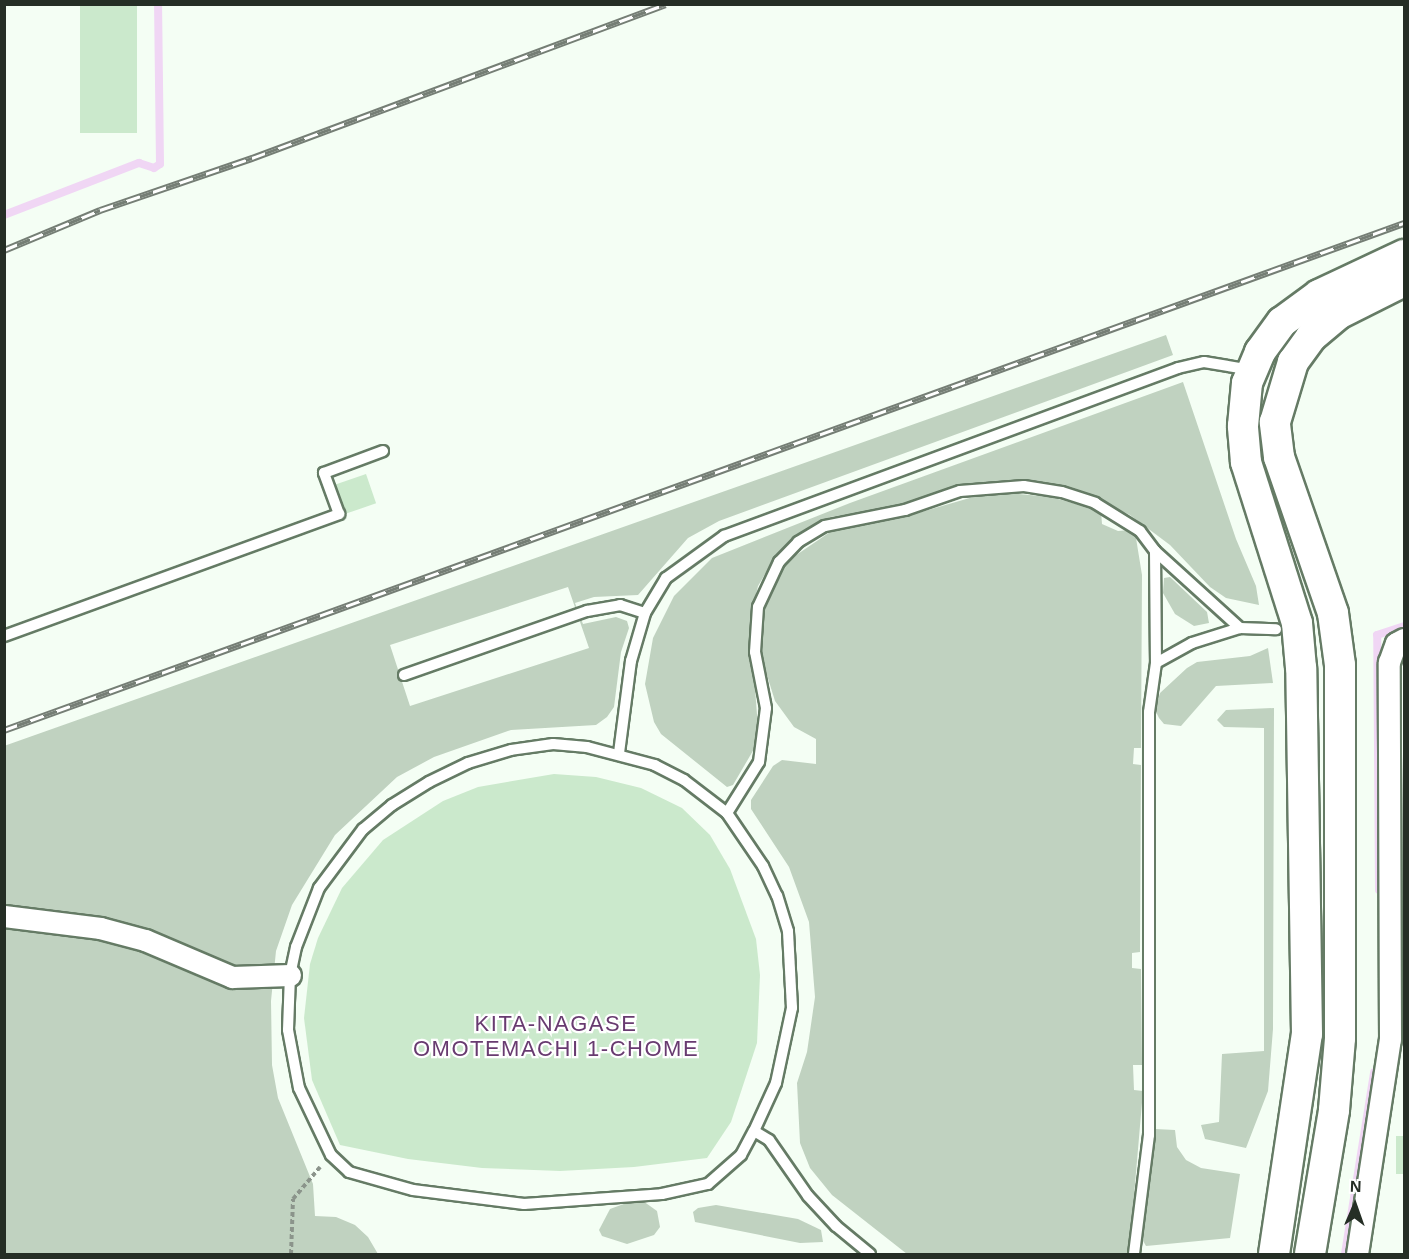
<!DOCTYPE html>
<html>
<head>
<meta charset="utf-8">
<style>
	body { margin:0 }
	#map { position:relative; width:1409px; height:1259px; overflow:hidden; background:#f4fef4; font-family:Helvetica,sans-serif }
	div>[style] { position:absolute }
	.green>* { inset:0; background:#c0d2c0 }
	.stream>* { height:8px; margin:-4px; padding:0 4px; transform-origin:4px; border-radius:4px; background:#f0d6f4 }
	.building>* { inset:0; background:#cbe9cc; transform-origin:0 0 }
	.path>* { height:4px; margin-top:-2px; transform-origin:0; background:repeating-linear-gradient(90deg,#8b948b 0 4.5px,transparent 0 7.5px) }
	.roads { filter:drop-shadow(2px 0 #657b65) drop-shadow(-2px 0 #657b65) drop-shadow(0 2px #657b65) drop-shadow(0 -2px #657b65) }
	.lane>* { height:10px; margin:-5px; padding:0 5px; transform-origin:5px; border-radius:5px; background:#fff }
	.street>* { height:21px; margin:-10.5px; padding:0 10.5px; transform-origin:10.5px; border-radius:10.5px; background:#fff }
	.secondary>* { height:30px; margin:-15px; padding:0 15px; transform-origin:15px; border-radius:15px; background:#fff }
	.rail>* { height:7px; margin-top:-3.5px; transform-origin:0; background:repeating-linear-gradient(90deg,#fff 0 14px,#757e75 0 28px); box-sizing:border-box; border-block:2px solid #757e75 }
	span { translate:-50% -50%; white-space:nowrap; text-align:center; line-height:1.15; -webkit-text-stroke:4.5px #fff; paint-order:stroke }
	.neighbourhood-label { font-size:22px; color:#683b70; letter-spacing:1.5px }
	.frame { position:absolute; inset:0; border:6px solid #252e25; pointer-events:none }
	.north { position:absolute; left:1325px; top:1175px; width:60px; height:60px; -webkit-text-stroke:4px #fff; paint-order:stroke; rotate:2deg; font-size:16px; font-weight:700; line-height:24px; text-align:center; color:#252e25 }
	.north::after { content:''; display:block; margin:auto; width:21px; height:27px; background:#252e25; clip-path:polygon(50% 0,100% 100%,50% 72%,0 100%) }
</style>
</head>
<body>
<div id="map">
	<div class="green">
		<i style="clip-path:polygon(evenodd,1166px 335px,1173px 355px,719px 521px,688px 538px,638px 595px,594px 597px,575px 603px,583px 624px,616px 617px,627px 621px,629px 628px,621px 652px,614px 707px,607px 717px,596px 725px,511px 730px,434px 757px,397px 777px,335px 835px,292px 905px,276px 951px,271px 1001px,272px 1065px,278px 1098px,313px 1184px,315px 1216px,336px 1217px,355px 1225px,368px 1237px,378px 1254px,5px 1254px,4px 746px,1166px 335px,568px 587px,589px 648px,410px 706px,390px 645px,568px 587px)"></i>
		<i style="clip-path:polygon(1183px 382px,1236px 539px,1256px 586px,1259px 605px,1226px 598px,1210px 587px,1170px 545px,1130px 515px,1088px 495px,1022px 481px,949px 489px,906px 505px,830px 517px,794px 539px,769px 567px,758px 586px,750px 621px,758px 728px,754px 749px,733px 785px,727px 787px,661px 734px,654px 722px,645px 684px,653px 638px,674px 596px,712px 558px,850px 503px)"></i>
		<i style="clip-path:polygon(1009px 493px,1051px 497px,1101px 511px,1102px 524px,1118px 531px,1130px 530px,1136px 538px,1142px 575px,1141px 748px,1134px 748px,1133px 764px,1141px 765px,1140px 952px,1132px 953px,1132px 968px,1141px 969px,1142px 1065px,1133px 1065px,1134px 1090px,1143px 1091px,1129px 1254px,907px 1254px,832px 1195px,810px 1168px,800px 1143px,797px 1083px,807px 1052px,815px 997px,809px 922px,789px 867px,751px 809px,751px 800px,773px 766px,782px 760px,816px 764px,816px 739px,794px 727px,775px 701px,766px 672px,760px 648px,764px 613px,772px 585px,786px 562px,836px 528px,904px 517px,980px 495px)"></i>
		<i style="clip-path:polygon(1170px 577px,1207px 612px,1209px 623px,1194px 626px,1175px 614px,1163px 593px,1164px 578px)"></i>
		<i style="clip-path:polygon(1268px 648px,1273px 683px,1216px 686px,1181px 726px,1164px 724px,1159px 718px,1155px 710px,1160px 693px,1187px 668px,1197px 662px,1250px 656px)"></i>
		<i style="clip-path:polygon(1274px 708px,1273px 1029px,1268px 1091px,1246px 1148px,1205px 1139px,1201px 1125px,1219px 1122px,1222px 1054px,1264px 1051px,1264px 728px,1224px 727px,1217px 720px,1226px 710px)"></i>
		<i style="clip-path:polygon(1155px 1129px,1175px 1130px,1177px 1147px,1186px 1160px,1201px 1168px,1240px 1174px,1230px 1238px,1146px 1246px,1142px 1239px)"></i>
		<i style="clip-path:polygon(632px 1201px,643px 1201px,657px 1211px,660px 1227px,654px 1235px,627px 1244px,602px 1236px,599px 1230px,610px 1209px)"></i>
		<i style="clip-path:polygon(716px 1205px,798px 1219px,821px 1230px,823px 1242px,800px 1243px,695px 1222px,693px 1212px,698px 1208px)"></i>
	</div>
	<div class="stream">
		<i style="left:4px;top:215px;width:145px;rotate:-21.1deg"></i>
		<i style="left:139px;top:163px;width:16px;rotate:18deg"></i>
		<i style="left:154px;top:168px;width:7px;rotate:-34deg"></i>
		<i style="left:160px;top:164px;width:160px;rotate:-90.7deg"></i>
		<i style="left:1379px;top:890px;width:255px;rotate:-90.4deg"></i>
		<i style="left:1377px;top:635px;width:28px;rotate:-18deg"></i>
		<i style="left:1345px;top:1254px;width:184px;rotate:-80.9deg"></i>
	</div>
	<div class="building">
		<i style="left:80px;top:4px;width:57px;height:129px"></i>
		<i style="left:366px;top:474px;width:31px;height:33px;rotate:71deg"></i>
		<i style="clip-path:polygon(554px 774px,596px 777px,641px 788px,682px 808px,710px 835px,730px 869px,756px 939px,760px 975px,757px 1043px,731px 1122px,707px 1158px,634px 1167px,560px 1171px,482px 1168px,408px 1159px,340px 1145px,312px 1080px,304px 1018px,310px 964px,318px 938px,342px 888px,383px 840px,443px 801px,478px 787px)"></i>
		<i style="left:1396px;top:1136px;width:8px;height:38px"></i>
	</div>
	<div class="path">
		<i style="left:291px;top:1254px;width:55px;rotate:-87.9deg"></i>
		<i style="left:293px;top:1199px;width:42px;rotate:-49.8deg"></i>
	</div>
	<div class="roads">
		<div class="lane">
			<i style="left:1155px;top:551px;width:115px;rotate:42.2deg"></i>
			<i style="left:1240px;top:628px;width:36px;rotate:2deg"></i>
			<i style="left:4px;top:636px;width:357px;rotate:-20deg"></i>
			<i style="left:339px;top:514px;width:44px;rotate:-110.1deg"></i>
			<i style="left:324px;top:473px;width:63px;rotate:-20.4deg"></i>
			<i style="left:1156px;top:663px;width:41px;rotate:-29.1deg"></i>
			<i style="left:1192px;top:643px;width:50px;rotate:-17.4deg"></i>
			<i style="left:404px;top:675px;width:194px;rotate:-19.3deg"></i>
			<i style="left:587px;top:611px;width:34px;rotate:-10deg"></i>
			<i style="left:620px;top:605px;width:26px;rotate:18deg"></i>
			<i style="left:619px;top:753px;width:93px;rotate:-82.6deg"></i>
			<i style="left:631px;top:661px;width:50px;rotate:-73.7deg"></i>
			<i style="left:645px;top:613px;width:41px;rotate:-59deg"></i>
			<i style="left:666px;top:578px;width:72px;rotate:-35.9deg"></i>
			<i style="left:724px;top:536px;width:484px;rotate:-20.3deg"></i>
			<i style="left:1178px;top:368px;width:27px;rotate:-13deg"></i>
			<i style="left:1204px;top:362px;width:49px;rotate:9.5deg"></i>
			<i style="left:727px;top:813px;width:54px;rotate:-142.5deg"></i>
			<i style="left:684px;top:780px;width:33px;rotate:-153deg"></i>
			<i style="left:655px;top:765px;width:70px;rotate:-165.2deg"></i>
			<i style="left:587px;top:747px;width:34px;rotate:-175deg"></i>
			<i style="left:553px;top:744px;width:42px;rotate:171.9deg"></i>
			<i style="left:511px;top:750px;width:45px;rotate:163.2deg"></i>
			<i style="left:468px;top:763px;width:43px;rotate:154deg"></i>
			<i style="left:429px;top:782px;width:44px;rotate:148.1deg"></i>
			<i style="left:392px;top:805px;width:38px;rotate:140deg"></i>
			<i style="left:363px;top:829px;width:74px;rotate:126.7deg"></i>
			<i style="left:319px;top:888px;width:63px;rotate:111.3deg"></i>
			<i style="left:296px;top:947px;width:29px;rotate:102deg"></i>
			<i style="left:290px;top:975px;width:55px;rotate:92.1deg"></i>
			<i style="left:288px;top:1030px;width:59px;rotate:79.3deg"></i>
			<i style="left:299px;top:1088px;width:74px;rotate:64.5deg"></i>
			<i style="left:331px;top:1155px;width:25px;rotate:43deg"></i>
			<i style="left:349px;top:1172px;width:66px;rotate:15.7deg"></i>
			<i style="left:413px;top:1190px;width:112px;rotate:7.2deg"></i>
			<i style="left:524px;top:1204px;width:138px;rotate:-4.1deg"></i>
			<i style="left:662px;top:1194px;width:47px;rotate:-12.3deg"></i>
			<i style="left:708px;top:1184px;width:44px;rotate:-41.3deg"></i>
			<i style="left:741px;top:1155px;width:27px;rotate:-62deg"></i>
			<i style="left:870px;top:1254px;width:44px;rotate:-140.5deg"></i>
			<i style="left:836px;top:1226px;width:41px;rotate:-133deg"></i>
			<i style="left:808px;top:1196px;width:68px;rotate:-124.9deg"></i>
			<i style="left:769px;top:1140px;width:17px;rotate:-149deg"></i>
			<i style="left:754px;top:1131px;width:53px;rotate:-65.4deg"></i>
			<i style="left:776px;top:1083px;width:77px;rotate:-78deg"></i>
			<i style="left:792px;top:1008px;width:77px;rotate:-93deg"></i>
			<i style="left:788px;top:931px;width:37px;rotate:-107deg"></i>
			<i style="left:777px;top:896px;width:33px;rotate:-115deg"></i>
			<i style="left:763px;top:866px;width:64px;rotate:-124.2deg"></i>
			<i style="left:727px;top:813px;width:60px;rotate:-57.9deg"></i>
			<i style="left:759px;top:762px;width:54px;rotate:-82.6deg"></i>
			<i style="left:766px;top:708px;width:57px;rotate:-101.1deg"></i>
			<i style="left:755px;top:652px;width:45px;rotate:-86.2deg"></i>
			<i style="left:758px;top:607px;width:50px;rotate:-65deg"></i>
			<i style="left:779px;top:562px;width:28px;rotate:-46deg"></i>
			<i style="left:798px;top:542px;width:31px;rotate:-31deg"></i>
			<i style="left:825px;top:526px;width:82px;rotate:-11.3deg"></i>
			<i style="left:905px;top:510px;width:58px;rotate:-19.1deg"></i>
			<i style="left:960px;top:491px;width:64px;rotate:-4.5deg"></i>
			<i style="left:1024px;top:486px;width:38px;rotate:9deg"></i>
			<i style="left:1062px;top:492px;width:35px;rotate:18deg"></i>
			<i style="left:1095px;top:503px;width:53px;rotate:31.9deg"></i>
			<i style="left:1140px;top:531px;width:25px;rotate:53deg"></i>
			<i style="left:1155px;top:551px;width:112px;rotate:89.5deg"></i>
			<i style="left:1156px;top:663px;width:49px;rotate:98.1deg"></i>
			<i style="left:1149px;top:712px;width:423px;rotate:90deg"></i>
			<i style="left:1149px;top:1135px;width:120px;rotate:97.2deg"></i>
		</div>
		<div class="street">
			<i style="left:4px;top:916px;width:97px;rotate:7.1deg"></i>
			<i style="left:100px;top:928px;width:47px;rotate:14.9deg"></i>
			<i style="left:145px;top:940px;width:95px;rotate:23deg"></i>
			<i style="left:232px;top:977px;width:58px;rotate:-2deg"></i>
			<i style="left:1357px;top:1254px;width:218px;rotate:-81.3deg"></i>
			<i style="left:1390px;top:1039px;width:377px;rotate:-90.2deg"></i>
			<i style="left:1389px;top:662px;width:20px;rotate:-70deg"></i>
			<i style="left:1396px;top:643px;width:9px;rotate:-27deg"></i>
		</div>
		<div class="secondary">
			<i style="left:1274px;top:1254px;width:222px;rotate:-81.5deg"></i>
			<i style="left:1307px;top:1034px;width:366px;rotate:-90.9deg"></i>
			<i style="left:1301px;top:668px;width:45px;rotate:-95.1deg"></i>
			<i style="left:1297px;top:623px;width:169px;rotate:-107.6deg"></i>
			<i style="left:1246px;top:462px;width:36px;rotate:-95deg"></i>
			<i style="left:1243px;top:426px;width:43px;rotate:-84.7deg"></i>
			<i style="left:1247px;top:383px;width:34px;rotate:-67deg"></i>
			<i style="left:1260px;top:352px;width:37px;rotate:-54deg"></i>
			<i style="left:1282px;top:322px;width:46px;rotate:-36.1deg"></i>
			<i style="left:1319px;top:295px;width:94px;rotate:-25.2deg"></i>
			<i style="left:1310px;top:1254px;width:146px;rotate:-80.5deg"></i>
			<i style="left:1334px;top:1110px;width:72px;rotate:-85.2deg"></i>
			<i style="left:1340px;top:1038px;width:373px;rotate:-90deg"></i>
			<i style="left:1340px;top:665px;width:52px;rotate:-97.7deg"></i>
			<i style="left:1333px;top:613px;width:165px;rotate:-109.1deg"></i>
			<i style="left:1279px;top:457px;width:35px;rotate:-97deg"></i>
			<i style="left:1275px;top:422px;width:63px;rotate:-73.3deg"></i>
			<i style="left:1293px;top:362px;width:31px;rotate:-54deg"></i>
			<i style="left:1311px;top:337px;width:35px;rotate:-40deg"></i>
			<i style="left:1338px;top:314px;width:74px;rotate:-26.6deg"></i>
		</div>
	</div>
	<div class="rail">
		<i style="left:4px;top:250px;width:104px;rotate:-22.6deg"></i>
		<i style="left:100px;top:210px;width:161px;rotate:-18.9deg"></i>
		<i style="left:252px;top:158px;width:441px;rotate:-20.4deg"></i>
		<i style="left:4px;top:730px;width:1489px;rotate:-19.91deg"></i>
	</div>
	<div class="neighbourhood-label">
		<span style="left:556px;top:1036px">KITA-NAGASE<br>OMOTEMACHI 1-CHOME</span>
	</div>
	<div class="frame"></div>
	<div class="north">N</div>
</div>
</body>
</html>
